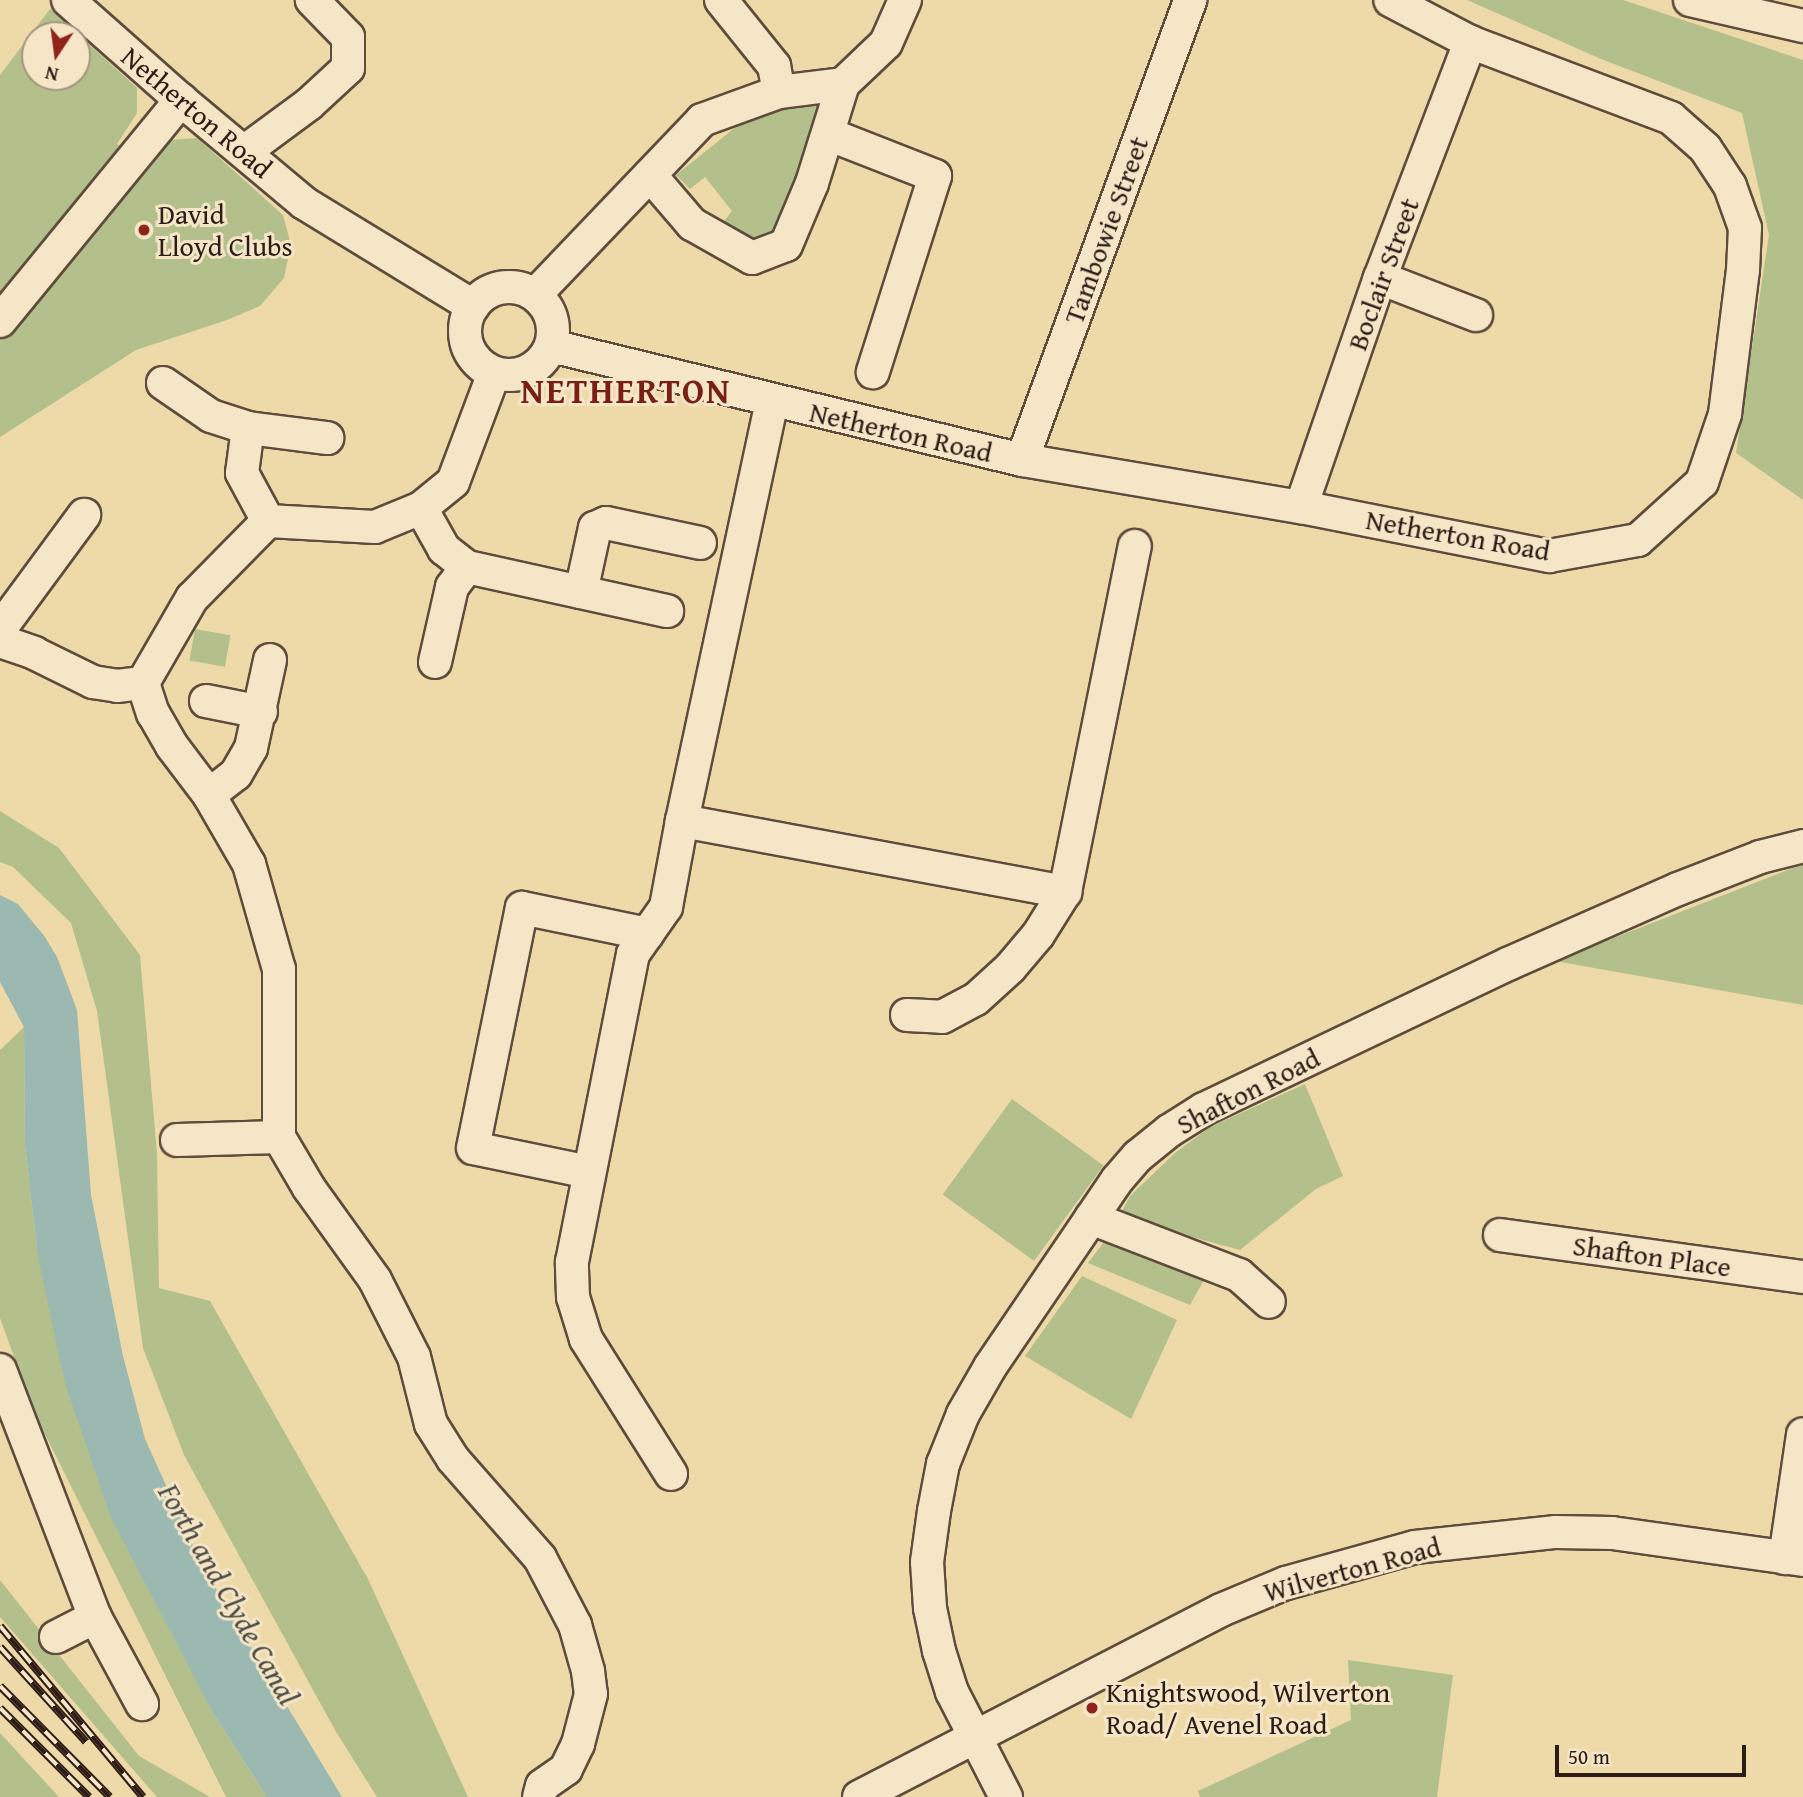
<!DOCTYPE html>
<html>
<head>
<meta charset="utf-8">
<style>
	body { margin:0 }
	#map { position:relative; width:1803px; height:1797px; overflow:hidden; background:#eed9a9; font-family:"Gentium Book Plus",serif }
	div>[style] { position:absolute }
	.green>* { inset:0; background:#b4c08b; transform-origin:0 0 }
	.water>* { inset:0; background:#9bb9b1 }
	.roads { filter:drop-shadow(2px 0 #5e4c3c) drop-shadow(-2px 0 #5e4c3c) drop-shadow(0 2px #5e4c3c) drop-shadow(0 -2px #5e4c3c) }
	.minor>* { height:32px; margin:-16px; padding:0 16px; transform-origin:16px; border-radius:16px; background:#f4e6c7 }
	.minor>.ring { margin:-16px; padding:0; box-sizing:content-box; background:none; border:32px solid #f4e6c7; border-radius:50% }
	.rail>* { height:8px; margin-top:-4px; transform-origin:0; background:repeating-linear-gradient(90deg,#f4e6c7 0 16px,#2e1d17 0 32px); box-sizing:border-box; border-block:2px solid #2e1d17 }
	.dots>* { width:19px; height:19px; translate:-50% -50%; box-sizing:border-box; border:4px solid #f4e6c7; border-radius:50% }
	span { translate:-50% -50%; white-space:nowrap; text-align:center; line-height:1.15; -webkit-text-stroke:6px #f4e6c7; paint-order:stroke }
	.street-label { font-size:28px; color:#2e1d17 }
	.poi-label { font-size:28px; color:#2e1d17 }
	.left { translate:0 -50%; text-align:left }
	.water-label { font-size:30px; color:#4f4c45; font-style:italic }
	.district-label { font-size:35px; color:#7a1f14; font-weight:700; letter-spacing:2px }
	.north { position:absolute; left:21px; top:21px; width:70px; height:70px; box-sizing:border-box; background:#f4e6c7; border:2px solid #a59681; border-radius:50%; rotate:193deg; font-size:19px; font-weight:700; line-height:28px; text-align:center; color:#2e1d17 }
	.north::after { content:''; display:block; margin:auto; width:24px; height:32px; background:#8f2418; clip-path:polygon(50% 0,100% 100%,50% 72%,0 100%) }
	.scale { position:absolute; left:1555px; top:1745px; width:191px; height:32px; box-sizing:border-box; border:4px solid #2e1d17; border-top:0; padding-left:9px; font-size:21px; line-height:24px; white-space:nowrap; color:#2e1d17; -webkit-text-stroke:5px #f4e6c7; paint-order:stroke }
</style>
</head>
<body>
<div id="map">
	<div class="green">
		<i style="clip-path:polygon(1467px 0,1623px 0,1803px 60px,1803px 500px,1736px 453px,1769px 235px,1742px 113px,1601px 59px)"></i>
		<i style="clip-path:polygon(evenodd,50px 9px,137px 88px,137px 113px,117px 144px,149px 165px,169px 140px,197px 138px,283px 215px,291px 245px,284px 278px,260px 306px,227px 320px,136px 350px,0 437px,0 75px,50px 9px,35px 35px,77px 35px,77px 77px,35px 77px,35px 35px)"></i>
		<i style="clip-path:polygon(767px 102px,820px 102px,819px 128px,777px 237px,746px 243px,721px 225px,732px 211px,705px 177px,690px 189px,676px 175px)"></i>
		<i style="left:195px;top:629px;width:36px;height:32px;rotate:10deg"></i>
		<i style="clip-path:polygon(0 811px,59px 848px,140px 955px,157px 1154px,159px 1288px,210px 1301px,368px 1579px,468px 1797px,377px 1797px,335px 1730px,184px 1455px,143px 1348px,97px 1011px,71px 923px,13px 867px,0 862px)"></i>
		<i style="clip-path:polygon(1803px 864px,1803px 1005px,1555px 961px)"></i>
		<i style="clip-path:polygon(24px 1027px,25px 1145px,38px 1257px,213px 1713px,267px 1797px,226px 1797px,34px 1412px,0 1318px,0 1050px)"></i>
		<i style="clip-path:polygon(1305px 1084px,1343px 1176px,1316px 1189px,1240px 1250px,1119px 1217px,1130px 1196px,1175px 1153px,1210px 1127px)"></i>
		<i style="left:1012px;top:1099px;width:113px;height:118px;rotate:36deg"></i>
		<i style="clip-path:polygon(1107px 1238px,1209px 1271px,1190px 1305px,1088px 1263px)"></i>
		<i style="clip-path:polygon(1082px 1276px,1177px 1320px,1131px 1419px,1025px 1356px)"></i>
		<i style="clip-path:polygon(0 1580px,139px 1756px,210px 1797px,157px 1797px,0 1617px)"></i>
		<i style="clip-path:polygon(1348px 1660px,1453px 1675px,1437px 1797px,1200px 1797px,1198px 1791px,1351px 1720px)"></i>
		<i style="clip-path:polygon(0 1733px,59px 1797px,0 1797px)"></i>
	</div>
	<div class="water">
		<i style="clip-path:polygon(0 895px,18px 904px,45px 937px,57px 957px,77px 1010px,91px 1195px,123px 1356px,145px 1439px,203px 1567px,342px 1797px,267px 1797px,213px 1713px,111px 1518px,65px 1384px,38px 1257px,25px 1145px,24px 1027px,0 982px)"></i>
	</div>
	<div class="roads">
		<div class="minor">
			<i style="left:68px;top:0;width:151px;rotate:41.5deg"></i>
			<i style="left:181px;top:100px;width:160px;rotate:39.9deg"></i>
			<i style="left:304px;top:203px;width:198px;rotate:31.4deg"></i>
			<i style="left:721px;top:0;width:85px;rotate:51.2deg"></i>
			<i style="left:774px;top:66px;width:26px;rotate:79deg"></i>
			<i style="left:1690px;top:0;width:116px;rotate:13deg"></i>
			<i style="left:828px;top:134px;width:115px;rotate:21.4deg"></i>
			<i style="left:935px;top:176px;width:206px;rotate:107.6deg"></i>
			<i style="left:244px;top:152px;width:81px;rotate:-36.4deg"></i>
			<i style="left:309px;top:104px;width:53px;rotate:-42.7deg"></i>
			<i style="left:348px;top:68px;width:31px;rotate:-90deg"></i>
			<i style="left:348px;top:37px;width:52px;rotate:-134.2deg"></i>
			<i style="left:650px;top:175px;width:65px;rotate:49.4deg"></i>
			<i style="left:692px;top:224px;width:69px;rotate:29.5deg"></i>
			<i style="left:752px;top:258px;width:36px;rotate:-21deg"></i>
			<i style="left:786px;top:245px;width:67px;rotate:-67.2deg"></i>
			<i style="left:812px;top:183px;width:104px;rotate:-72.6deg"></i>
			<i style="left:1380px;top:278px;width:103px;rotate:21.1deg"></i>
			<i class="ring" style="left:465px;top:287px;width:56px;height:56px"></i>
			<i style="left:535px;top:295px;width:242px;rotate:-46.3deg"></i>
			<i style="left:702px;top:120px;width:82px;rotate:-20deg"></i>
			<i style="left:779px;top:92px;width:64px;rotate:-7.1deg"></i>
			<i style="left:843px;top:84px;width:59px;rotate:-43.6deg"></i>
			<i style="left:886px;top:43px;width:47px;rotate:-66.2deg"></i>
			<i style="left:0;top:321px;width:286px;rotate:-50.7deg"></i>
			<i style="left:551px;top:346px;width:485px;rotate:13.6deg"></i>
			<i style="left:1022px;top:460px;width:283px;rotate:9.6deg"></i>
			<i style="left:1301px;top:507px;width:253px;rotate:11.2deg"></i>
			<i style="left:1549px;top:556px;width:90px;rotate:-10.2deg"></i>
			<i style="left:1638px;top:540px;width:86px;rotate:-42.2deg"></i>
			<i style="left:1702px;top:482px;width:72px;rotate:-71.3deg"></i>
			<i style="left:1725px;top:414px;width:145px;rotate:-82.9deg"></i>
			<i style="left:1743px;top:270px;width:42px;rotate:-87.3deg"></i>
			<i style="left:1745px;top:228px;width:45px;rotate:-109.7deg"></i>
			<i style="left:1730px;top:186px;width:45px;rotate:-123.3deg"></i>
			<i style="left:1705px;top:148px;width:45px;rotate:-138.6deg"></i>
			<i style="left:1671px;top:118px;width:215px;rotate:-159.3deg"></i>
			<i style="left:1470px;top:42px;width:90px;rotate:-152.3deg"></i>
			<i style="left:494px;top:373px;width:116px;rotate:110.6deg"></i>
			<i style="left:453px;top:482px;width:41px;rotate:140.9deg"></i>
			<i style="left:421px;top:508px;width:50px;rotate:157.6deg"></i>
			<i style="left:375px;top:527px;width:107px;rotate:-176.8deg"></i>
			<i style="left:268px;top:521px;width:108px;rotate:134.6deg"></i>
			<i style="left:192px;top:598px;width:98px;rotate:120deg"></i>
			<i style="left:143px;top:683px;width:32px;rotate:72deg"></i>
			<i style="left:153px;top:713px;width:38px;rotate:60deg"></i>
			<i style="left:172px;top:746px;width:61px;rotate:52.9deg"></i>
			<i style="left:209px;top:795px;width:80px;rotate:59.9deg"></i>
			<i style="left:249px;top:864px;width:109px;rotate:74.1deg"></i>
			<i style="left:279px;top:969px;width:168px;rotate:90deg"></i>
			<i style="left:279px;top:1137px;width:59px;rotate:59.5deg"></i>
			<i style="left:309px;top:1188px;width:113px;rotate:54.3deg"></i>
			<i style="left:375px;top:1280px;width:86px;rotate:63.1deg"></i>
			<i style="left:414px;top:1357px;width:69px;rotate:75.8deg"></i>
			<i style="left:431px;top:1424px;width:41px;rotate:57.8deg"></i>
			<i style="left:453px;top:1459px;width:132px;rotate:48.7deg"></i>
			<i style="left:540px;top:1558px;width:76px;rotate:62.4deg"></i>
			<i style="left:575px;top:1625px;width:48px;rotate:74.2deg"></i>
			<i style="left:588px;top:1671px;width:23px;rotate:83deg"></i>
			<i style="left:591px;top:1694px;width:52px;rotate:104.6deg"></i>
			<i style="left:578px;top:1744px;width:28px;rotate:116deg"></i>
			<i style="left:566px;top:1769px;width:29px;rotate:145deg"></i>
			<i style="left:542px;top:1786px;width:11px;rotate:105deg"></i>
			<i style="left:163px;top:383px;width:58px;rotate:34.5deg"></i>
			<i style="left:211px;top:416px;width:39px;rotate:18deg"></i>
			<i style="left:248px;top:428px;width:80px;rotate:7.2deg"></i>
			<i style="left:772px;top:401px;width:430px;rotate:102.1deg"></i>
			<i style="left:682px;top:821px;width:390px;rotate:10.5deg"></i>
			<i style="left:1065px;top:892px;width:353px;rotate:-78.6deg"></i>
			<i style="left:248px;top:428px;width:45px;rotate:97.6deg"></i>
			<i style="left:242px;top:473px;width:55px;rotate:61.6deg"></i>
			<i style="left:1022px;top:460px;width:490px;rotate:-69.9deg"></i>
			<i style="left:1301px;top:507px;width:242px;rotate:-71deg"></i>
			<i style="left:1380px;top:278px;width:253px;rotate:-69.1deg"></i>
			<i style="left:421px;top:508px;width:47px;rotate:60.7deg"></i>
			<i style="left:444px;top:549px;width:29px;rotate:38deg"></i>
			<i style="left:467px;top:567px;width:205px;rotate:12.4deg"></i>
			<i style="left:581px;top:592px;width:66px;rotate:-77.7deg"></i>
			<i style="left:595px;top:528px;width:12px;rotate:-24deg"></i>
			<i style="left:606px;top:523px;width:96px;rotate:12deg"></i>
			<i style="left:0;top:629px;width:142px;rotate:-53.6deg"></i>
			<i style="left:0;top:641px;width:36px;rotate:19deg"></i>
			<i style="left:34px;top:653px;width:66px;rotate:26.2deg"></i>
			<i style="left:93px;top:682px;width:24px;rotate:9deg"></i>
			<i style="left:117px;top:686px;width:26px;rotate:-7deg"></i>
			<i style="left:435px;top:662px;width:77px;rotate:-77.2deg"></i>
			<i style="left:452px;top:587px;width:25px;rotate:-53deg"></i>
			<i style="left:206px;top:701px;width:56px;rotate:11.3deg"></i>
			<i style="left:209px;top:795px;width:34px;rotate:-38deg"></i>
			<i style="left:236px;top:774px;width:30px;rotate:-60deg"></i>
			<i style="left:251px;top:748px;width:90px;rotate:-77.8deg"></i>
			<i style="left:907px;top:1015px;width:35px;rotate:3deg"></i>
			<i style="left:942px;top:1017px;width:38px;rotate:-28deg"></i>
			<i style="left:976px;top:999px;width:46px;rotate:-42.4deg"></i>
			<i style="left:1010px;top:968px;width:43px;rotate:-49.7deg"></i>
			<i style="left:1038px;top:935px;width:51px;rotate:-57.9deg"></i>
			<i style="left:177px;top:1140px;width:102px;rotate:-1.7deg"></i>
			<i style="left:589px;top:1172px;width:118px;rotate:-168.3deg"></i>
			<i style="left:473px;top:1148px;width:245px;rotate:-78.5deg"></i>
			<i style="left:522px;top:908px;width:128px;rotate:11.7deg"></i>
			<i style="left:1091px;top:1218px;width:159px;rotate:21.1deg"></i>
			<i style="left:1239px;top:1275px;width:40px;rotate:42deg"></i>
			<i style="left:1500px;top:1235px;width:306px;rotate:7.9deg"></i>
			<i style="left:0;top:1370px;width:265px;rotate:69deg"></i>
			<i style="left:95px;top:1617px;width:99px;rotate:61.6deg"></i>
			<i style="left:671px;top:1474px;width:160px;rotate:-122.2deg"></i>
			<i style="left:586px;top:1339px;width:44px;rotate:-107.2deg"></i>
			<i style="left:573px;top:1297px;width:35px;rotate:-92deg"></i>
			<i style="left:572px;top:1262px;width:314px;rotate:-78.8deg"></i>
			<i style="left:633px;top:954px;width:57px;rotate:-54.9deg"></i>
			<i style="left:666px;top:907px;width:87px;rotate:-79.5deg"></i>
			<i style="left:1785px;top:1558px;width:125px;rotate:-81.7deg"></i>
			<i style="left:56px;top:1637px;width:44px;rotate:-27.1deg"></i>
			<i style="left:859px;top:1797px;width:407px;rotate:-27.3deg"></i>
			<i style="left:1221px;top:1610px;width:70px;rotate:-22.6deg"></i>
			<i style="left:1286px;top:1583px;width:134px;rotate:-15.6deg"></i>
			<i style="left:1415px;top:1547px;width:142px;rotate:-6.1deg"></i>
			<i style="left:1556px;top:1532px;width:56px;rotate:1deg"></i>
			<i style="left:1612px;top:1533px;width:193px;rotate:8deg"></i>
			<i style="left:1006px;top:1797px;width:118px;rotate:-117.2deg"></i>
			<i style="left:952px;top:1692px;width:43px;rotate:-107.6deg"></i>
			<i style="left:939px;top:1651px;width:44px;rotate:-101.8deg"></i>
			<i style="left:930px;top:1608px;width:46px;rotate:-93.7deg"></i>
			<i style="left:927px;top:1562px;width:51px;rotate:-82.2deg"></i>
			<i style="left:934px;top:1511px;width:48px;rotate:-79.2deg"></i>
			<i style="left:943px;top:1464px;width:54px;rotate:-68.2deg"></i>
			<i style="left:963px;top:1414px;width:54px;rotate:-60.1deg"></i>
			<i style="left:990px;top:1367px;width:226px;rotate:-55.8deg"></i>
			<i style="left:1117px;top:1180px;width:32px;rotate:-49deg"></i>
			<i style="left:1138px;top:1156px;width:40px;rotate:-39deg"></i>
			<i style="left:1169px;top:1131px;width:41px;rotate:-32.2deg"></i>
			<i style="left:1204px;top:1109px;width:337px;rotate:-25.5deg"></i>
			<i style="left:1508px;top:964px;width:186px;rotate:-23.8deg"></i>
			<i style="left:1678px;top:889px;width:88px;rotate:-21.3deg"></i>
			<i style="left:1760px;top:857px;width:44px;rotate:-14.3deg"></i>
		</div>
	</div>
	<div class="rail">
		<i style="left:0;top:1626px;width:223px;rotate:50.1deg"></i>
		<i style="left:0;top:1647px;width:128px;rotate:47.8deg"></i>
		<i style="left:0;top:1686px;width:156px;rotate:45.3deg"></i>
		<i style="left:0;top:1708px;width:126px;rotate:45deg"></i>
	</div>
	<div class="dots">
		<i style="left:144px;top:230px;background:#8f2418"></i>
		<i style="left:1092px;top:1708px;background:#8f2418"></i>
	</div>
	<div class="street-label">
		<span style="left:197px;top:112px;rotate:40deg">Netherton Road</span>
		<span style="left:1106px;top:230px;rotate:-70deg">Tambowie Street</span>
		<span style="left:1383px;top:274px;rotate:-70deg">Boclair Street</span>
		<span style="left:901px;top:432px;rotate:13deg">Netherton Road</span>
		<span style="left:1458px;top:535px;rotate:10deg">Netherton Road</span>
		<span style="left:1248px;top:1091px;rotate:-27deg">Shafton Road</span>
		<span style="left:1652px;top:1256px;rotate:8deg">Shafton Place</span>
		<span style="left:1352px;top:1569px;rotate:-15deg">Wilverton Road</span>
	</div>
	<div class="poi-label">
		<span class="left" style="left:158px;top:230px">David<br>Lloyd Clubs</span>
		<span class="left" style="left:1106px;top:1708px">Knightswood, Wilverton<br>Road/ Avenel Road</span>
	</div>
	<div class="water-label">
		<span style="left:229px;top:1594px;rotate:60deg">Forth and Clyde Canal</span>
	</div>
	<div class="district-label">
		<span style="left:626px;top:391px">NETHERTON</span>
	</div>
	<div class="north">N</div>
	<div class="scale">50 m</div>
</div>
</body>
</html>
